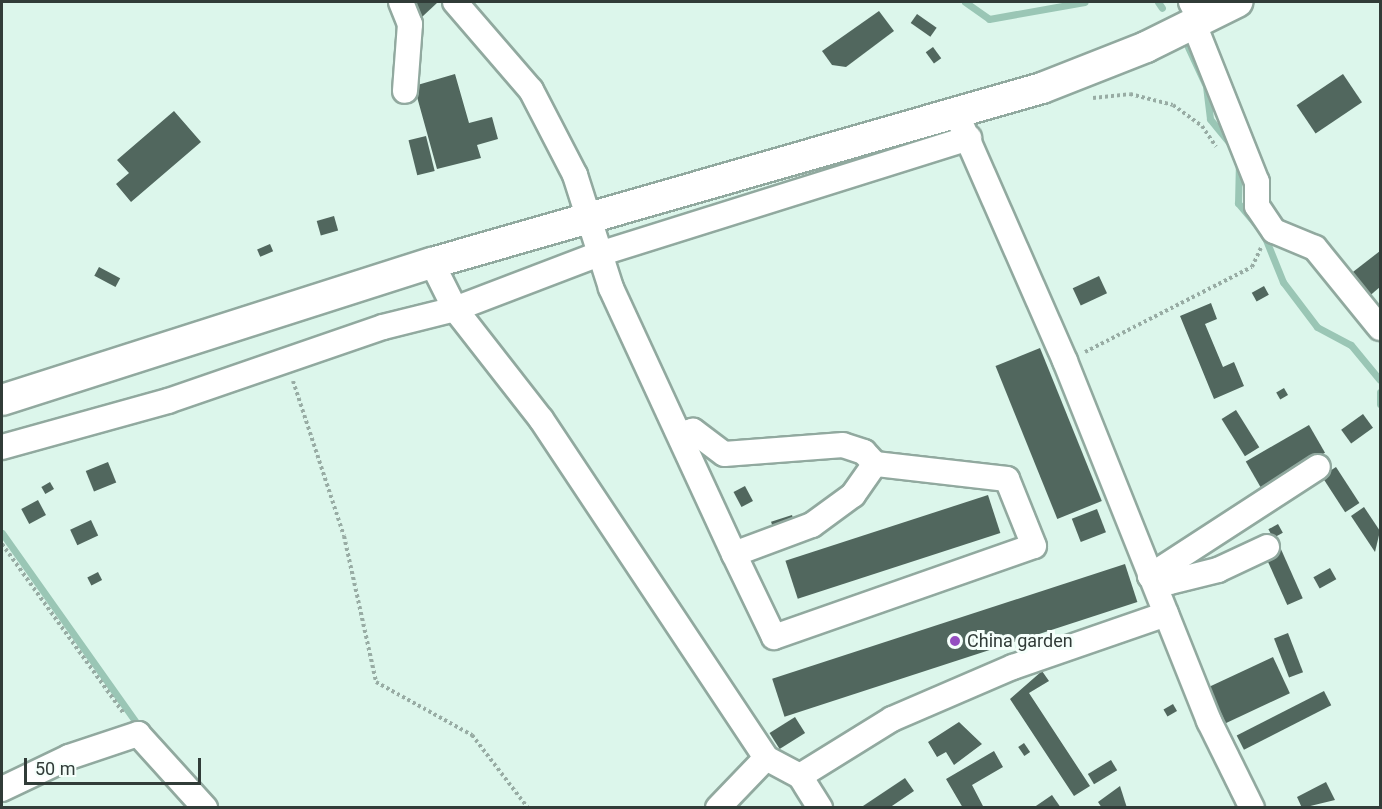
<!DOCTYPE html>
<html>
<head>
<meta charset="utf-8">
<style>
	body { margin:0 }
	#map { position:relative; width:1382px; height:809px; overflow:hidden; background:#dcf6eb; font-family:Roboto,sans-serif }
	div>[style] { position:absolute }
	.stream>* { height:7px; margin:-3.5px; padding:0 3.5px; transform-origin:3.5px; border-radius:3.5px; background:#9ac6b5 }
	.building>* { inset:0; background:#51675e; transform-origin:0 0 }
	.path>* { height:4px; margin-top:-2px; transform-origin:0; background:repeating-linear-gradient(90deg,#98aca4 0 3px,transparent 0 6px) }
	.roads { filter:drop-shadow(2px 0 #91a99f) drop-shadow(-2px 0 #91a99f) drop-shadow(0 2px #91a99f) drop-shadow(0 -2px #91a99f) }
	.minor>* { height:24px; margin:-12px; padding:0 12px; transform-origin:12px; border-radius:12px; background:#fff }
	.major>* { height:30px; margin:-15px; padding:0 15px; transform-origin:15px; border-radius:15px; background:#fff }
	.dots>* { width:16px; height:16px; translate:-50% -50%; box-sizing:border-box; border:3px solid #f5fffb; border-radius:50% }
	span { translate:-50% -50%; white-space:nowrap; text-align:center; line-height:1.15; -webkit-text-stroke:6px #f5fffb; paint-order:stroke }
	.poi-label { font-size:18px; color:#313c38 }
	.left { translate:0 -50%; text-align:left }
	.frame { position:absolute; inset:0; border:3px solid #313c38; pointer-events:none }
	.scale { position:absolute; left:24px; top:758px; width:177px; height:27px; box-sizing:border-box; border:3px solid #313c38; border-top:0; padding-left:8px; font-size:18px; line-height:21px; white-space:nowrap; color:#313c38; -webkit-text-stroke:4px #f5fffb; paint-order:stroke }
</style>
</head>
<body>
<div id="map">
	<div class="stream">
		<i style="left:965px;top:2px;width:29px;rotate:35deg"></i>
		<i style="left:989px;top:19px;width:97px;rotate:-10.1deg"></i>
		<i style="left:1158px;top:2px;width:7px;rotate:56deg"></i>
		<i style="left:1188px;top:47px;width:43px;rotate:65.2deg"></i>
		<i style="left:1206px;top:86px;width:33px;rotate:83deg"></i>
		<i style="left:1210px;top:119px;width:33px;rotate:51deg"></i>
		<i style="left:1239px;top:160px;width:43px;rotate:91.3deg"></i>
		<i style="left:1238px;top:203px;width:30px;rotate:50deg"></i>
		<i style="left:1264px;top:235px;width:51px;rotate:68deg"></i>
		<i style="left:1283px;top:282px;width:56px;rotate:52.9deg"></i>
		<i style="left:1317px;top:327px;width:38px;rotate:28deg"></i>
		<i style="left:1351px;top:345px;width:45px;rotate:50.4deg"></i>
		<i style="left:1380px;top:392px;width:12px;rotate:90deg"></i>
		<i style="left:2px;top:533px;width:242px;rotate:54.7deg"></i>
	</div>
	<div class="building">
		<i style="clip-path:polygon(411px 2px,438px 2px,422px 17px)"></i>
		<i style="clip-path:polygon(879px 11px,894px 31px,846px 67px,832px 65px,822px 51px)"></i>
		<i style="left:917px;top:14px;width:24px;height:11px;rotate:35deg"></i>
		<i style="left:933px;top:47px;width:14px;height:9px;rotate:54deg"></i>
		<i style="clip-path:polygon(455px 74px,469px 123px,492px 117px,498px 139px,477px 145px,481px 158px,437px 169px,414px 86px)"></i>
		<i style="left:1343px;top:74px;width:34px;height:56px;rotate:56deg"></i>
		<i style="clip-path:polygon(174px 111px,201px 142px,131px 202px,116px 184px,129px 173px,117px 160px)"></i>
		<i style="left:426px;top:136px;width:36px;height:18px;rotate:76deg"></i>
		<i style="left:334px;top:216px;width:15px;height:18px;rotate:74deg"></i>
		<i style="left:270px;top:244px;width:8px;height:14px;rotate:67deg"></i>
		<i style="clip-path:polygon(1380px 251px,1380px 287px,1367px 298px,1349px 275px)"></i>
		<i style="left:99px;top:267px;width:24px;height:10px;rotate:28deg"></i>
		<i style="left:1099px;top:276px;width:19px;height:29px;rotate:65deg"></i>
		<i style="left:1264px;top:286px;width:10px;height:14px;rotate:61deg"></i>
		<i style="clip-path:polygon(1211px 303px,1217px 319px,1205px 324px,1223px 367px,1234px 362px,1244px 386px,1214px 399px,1180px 316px)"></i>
		<i style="left:1040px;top:348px;width:165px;height:48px;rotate:68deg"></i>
		<i style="left:1284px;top:388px;width:8px;height:9px;rotate:60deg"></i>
		<i style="left:1236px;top:410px;width:44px;height:17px;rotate:58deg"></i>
		<i style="left:1363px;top:414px;width:17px;height:27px;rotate:54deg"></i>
		<i style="left:1309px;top:425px;width:32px;height:73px;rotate:60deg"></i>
		<i style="left:108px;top:462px;width:22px;height:24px;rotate:68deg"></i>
		<i style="left:1336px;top:467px;width:43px;height:17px;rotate:57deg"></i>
		<i style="left:50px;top:482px;width:8px;height:10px;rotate:60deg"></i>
		<i style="left:745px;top:486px;width:17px;height:13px;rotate:62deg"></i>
		<i style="left:988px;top:495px;width:40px;height:213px;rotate:72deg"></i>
		<i style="left:38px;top:500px;width:17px;height:19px;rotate:62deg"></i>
		<i style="clip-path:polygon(1364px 507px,1380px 531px,1375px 552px,1351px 516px)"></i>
		<i style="left:1097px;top:509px;width:25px;height:27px;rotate:69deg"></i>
		<i style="left:792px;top:515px;width:9px;height:22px;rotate:72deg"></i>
		<i style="left:91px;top:520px;width:17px;height:23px;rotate:65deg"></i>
		<i style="left:1278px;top:524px;width:10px;height:11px;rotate:61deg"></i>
		<i style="left:1280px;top:547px;width:56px;height:17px;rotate:66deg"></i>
		<i style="left:1125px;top:564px;width:40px;height:371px;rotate:72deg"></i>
		<i style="left:1330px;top:568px;width:13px;height:19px;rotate:61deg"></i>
		<i style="left:98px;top:572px;width:9px;height:12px;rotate:63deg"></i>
		<i style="left:1288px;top:633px;width:42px;height:15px;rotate:69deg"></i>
		<i style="left:1273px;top:657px;width:40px;height:75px;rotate:65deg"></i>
		<i style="clip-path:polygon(1042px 671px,1049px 681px,1029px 693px,1090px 786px,1074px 796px,1010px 699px)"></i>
		<i style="left:1324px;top:691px;width:16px;height:98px;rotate:63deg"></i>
		<i style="left:1173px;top:704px;width:8px;height:11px;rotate:60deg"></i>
		<i style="left:795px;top:717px;width:19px;height:30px;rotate:58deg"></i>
		<i style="clip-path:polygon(959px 722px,982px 744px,954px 765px,946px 752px,937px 757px,928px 742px)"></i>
		<i style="left:1024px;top:743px;width:11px;height:7px;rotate:56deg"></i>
		<i style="clip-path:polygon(994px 751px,1003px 767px,972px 785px,984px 808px,963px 808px,946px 779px)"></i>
		<i style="left:1111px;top:760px;width:12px;height:27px;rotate:59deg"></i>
		<i style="clip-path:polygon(905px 778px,914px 791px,889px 808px,860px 808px)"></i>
		<i style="clip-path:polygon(1326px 782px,1335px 800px,1302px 808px,1297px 797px)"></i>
		<i style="clip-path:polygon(1120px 786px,1127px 808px,1102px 808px,1098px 802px)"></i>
		<i style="clip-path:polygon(1052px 795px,1061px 808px,1033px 808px)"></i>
	</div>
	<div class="path">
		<i style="left:1093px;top:98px;width:37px;rotate:-6deg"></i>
		<i style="left:1130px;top:94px;width:44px;rotate:14.3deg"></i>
		<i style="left:1173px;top:105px;width:36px;rotate:36deg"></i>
		<i style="left:1202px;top:126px;width:25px;rotate:56deg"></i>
		<i style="left:1085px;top:352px;width:187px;rotate:-27deg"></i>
		<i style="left:1252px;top:267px;width:21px;rotate:-65deg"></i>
		<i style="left:293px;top:381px;width:163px;rotate:71.8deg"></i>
		<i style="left:344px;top:536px;width:149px;rotate:77.6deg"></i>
		<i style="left:376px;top:682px;width:110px;rotate:28.9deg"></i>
		<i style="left:472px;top:735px;width:92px;rotate:52.5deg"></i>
		<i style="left:2px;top:544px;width:209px;rotate:54.3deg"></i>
	</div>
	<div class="roads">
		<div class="minor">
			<i style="left:401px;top:2px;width:24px;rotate:68deg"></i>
			<i style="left:410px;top:24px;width:67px;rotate:94.3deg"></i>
			<i style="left:455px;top:2px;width:116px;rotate:49.2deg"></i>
			<i style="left:531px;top:90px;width:96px;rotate:62.6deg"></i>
			<i style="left:575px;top:175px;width:119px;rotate:72.3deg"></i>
			<i style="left:611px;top:288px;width:293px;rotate:65.2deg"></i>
			<i style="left:734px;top:554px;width:83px;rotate:-20.4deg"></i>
			<i style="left:812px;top:525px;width:51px;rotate:-36.2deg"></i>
			<i style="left:853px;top:495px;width:38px;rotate:-55deg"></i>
			<i style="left:875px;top:464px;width:16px;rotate:-133deg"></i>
			<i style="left:864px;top:452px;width:22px;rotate:-162deg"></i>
			<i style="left:843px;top:445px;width:119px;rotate:175.7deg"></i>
			<i style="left:724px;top:454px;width:39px;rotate:-143deg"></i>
			<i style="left:693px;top:431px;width:14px;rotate:168deg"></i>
			<i style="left:1191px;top:2px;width:21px;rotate:62deg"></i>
			<i style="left:1194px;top:24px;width:170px;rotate:68.3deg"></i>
			<i style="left:1257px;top:182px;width:24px;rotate:90deg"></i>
			<i style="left:1257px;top:206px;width:30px;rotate:56deg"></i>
			<i style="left:1274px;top:231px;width:44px;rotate:22.5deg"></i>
			<i style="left:1315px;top:248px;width:103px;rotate:50.9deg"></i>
			<i style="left:961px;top:124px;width:259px;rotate:66.3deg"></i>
			<i style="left:1065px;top:361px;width:388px;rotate:68.2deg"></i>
			<i style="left:1209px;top:721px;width:97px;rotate:63.7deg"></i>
			<i style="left:432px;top:263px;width:51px;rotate:63.4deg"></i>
			<i style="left:455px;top:309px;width:140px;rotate:52deg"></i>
			<i style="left:541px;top:419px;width:407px;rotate:56.4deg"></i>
			<i style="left:766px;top:758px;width:38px;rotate:28deg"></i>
			<i style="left:800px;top:776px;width:38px;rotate:58deg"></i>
			<i style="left:2px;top:447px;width:172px;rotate:-15.5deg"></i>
			<i style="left:168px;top:401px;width:227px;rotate:-19deg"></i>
			<i style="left:383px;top:327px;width:74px;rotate:-14deg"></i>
			<i style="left:455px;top:309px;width:154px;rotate:-20.9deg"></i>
			<i style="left:599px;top:254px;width:388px;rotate:-17.4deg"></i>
			<i style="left:1267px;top:547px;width:54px;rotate:154.9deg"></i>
			<i style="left:1218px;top:570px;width:49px;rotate:166deg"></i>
			<i style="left:1170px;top:582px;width:21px;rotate:-163deg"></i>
			<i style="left:1150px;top:576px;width:200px;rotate:-33deg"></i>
			<i style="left:734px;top:554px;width:92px;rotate:64.3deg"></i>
			<i style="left:774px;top:637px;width:275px;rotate:-19.3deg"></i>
			<i style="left:1034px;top:546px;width:72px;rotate:-111.9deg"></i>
			<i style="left:1007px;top:479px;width:133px;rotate:-173.5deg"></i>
			<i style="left:800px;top:776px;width:108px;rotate:-31.8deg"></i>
			<i style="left:892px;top:719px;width:132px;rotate:-23.3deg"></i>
			<i style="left:1013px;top:667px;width:162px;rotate:-19.1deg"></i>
			<i style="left:2px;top:789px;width:74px;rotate:-25.5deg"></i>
			<i style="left:69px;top:757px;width:73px;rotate:-18.4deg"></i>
			<i style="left:138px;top:734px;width:100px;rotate:47.8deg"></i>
			<i style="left:718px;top:808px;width:69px;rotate:-46.2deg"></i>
		</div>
		<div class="major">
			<i style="left:2px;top:400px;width:451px;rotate:-17.7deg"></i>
			<i style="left:432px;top:263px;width:635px;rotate:-16.01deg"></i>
			<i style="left:1042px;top:88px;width:112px;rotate:-21.5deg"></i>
			<i style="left:1146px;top:47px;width:102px;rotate:-26.3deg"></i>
		</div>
	</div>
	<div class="dots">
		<i style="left:955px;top:641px;background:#954ec1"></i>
	</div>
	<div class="poi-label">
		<span class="left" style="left:967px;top:641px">China garden</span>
	</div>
	<div class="frame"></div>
	<div class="scale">50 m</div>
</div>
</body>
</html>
